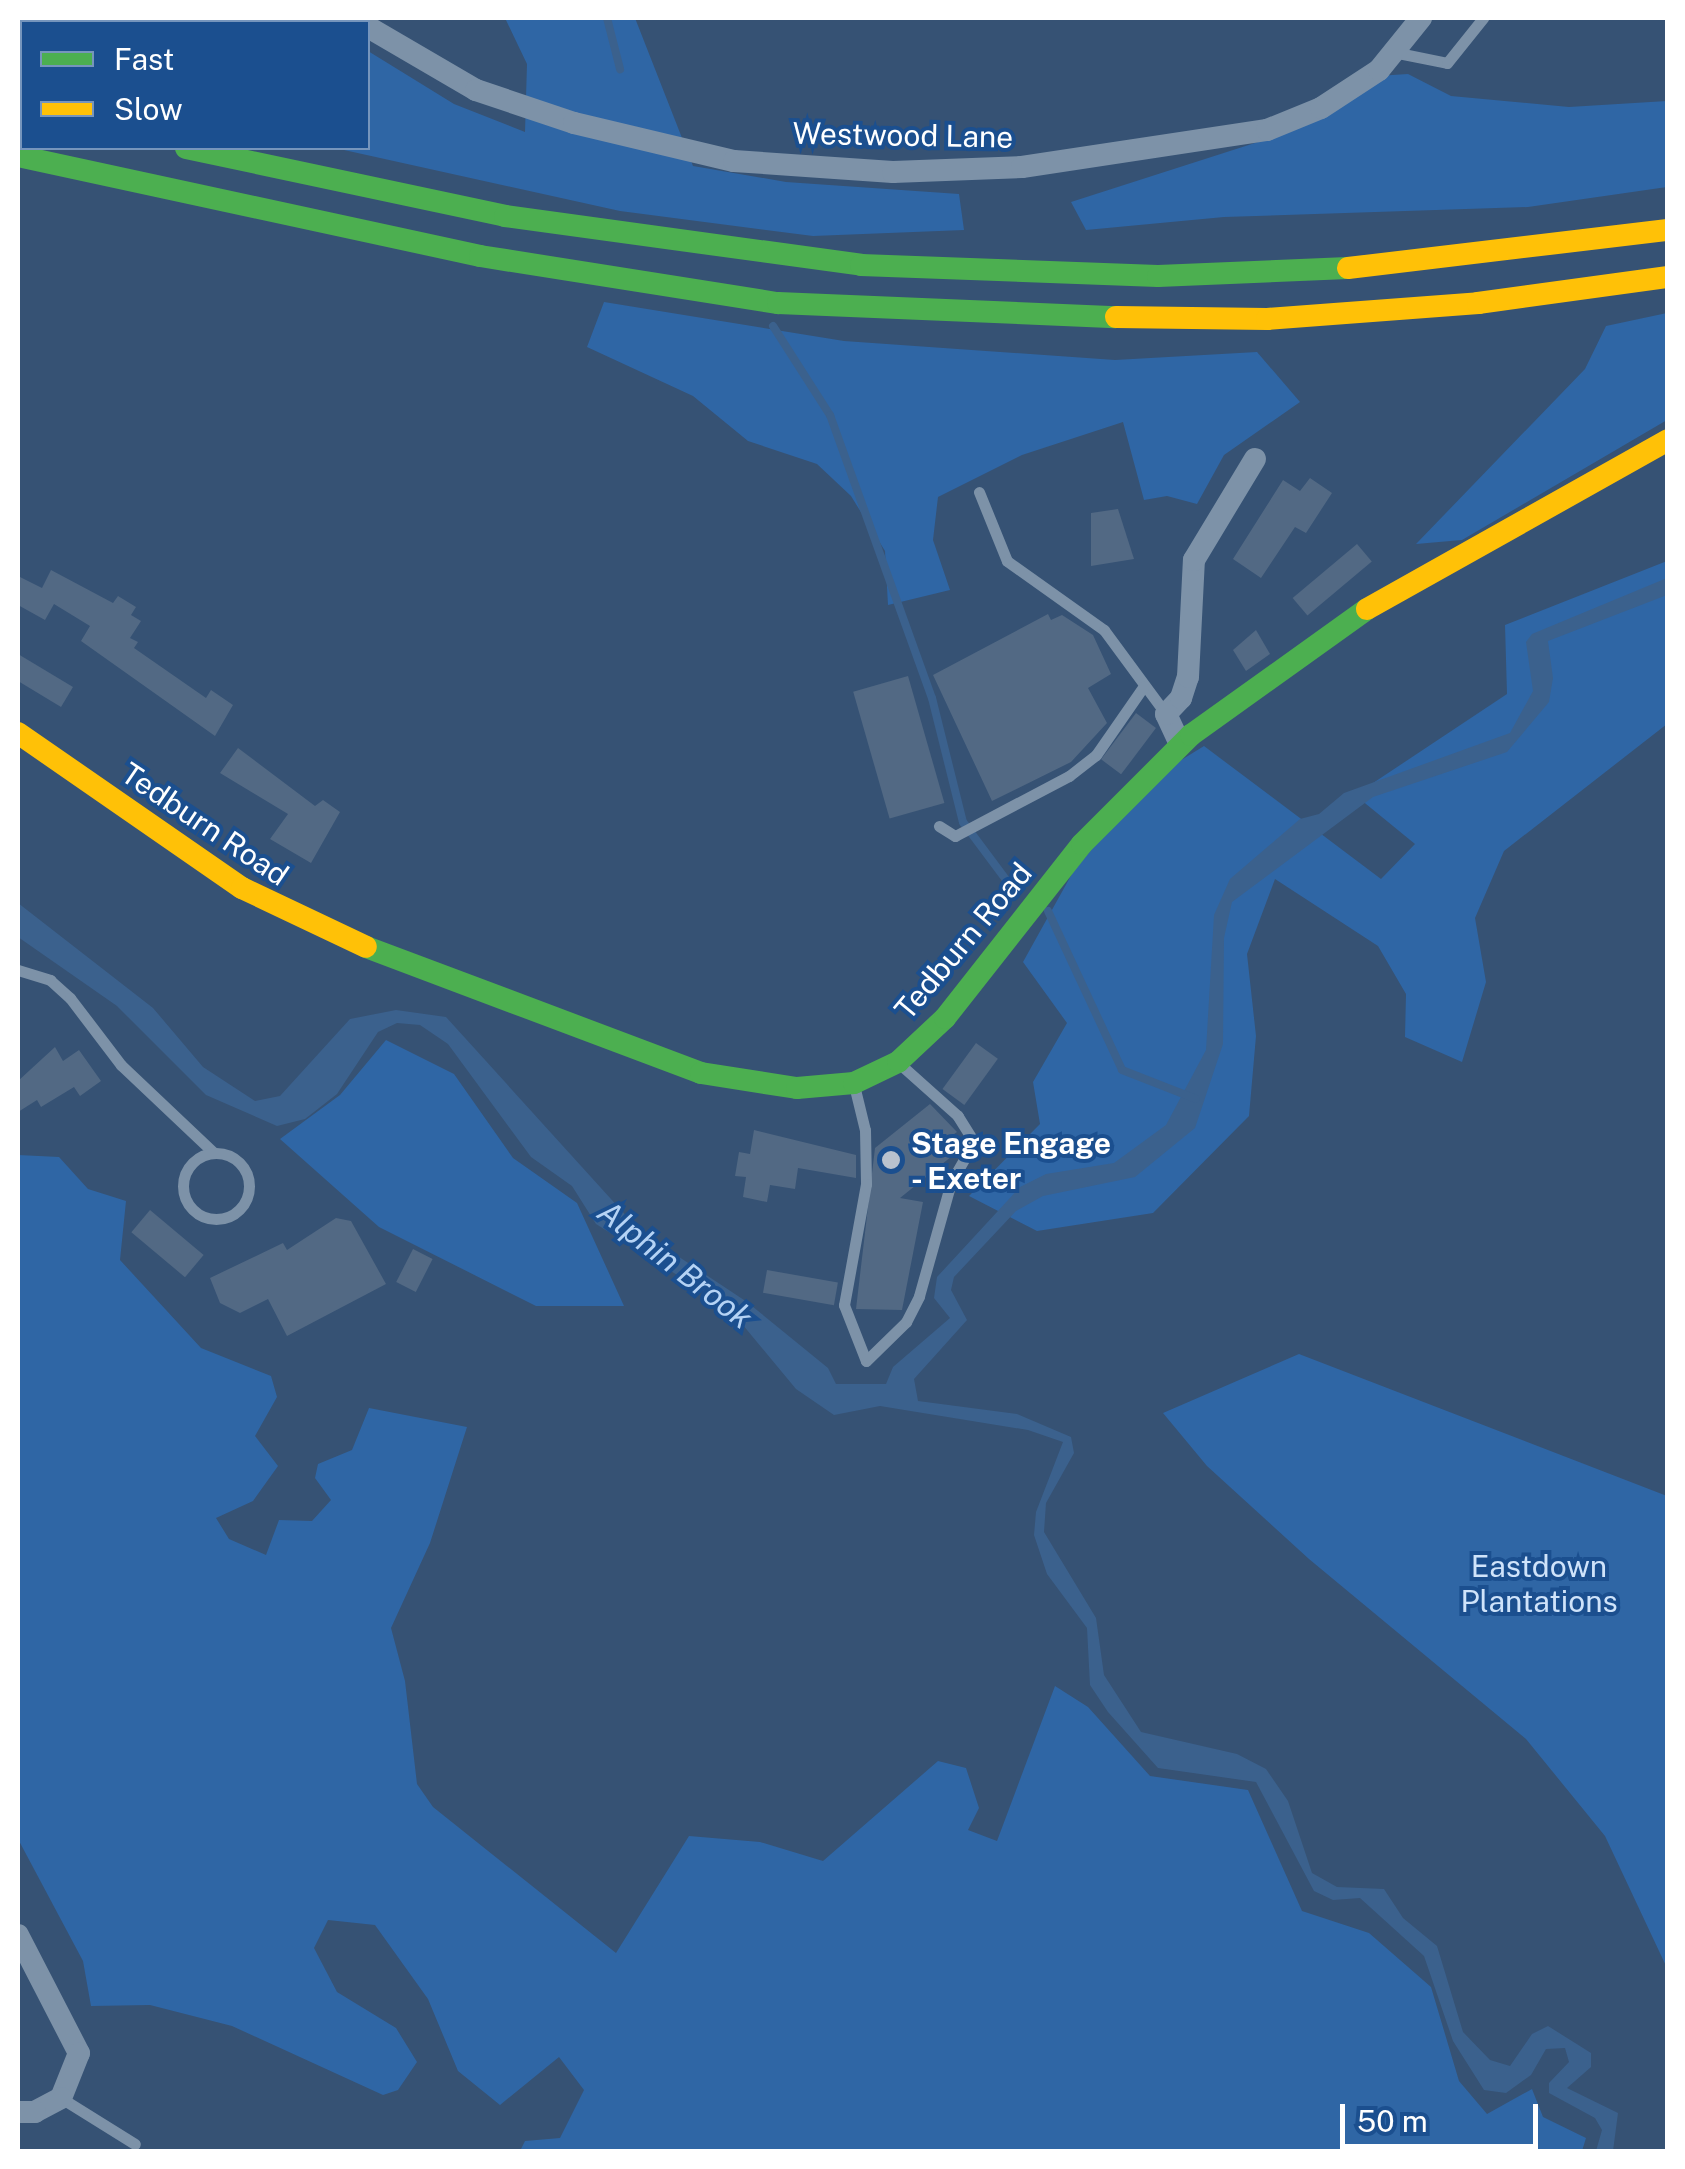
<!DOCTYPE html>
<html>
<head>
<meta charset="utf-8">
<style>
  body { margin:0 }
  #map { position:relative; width:1685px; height:2169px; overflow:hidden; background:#365274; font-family:"Public Sans",sans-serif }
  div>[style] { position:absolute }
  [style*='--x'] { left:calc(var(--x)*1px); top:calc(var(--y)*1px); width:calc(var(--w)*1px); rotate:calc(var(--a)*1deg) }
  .green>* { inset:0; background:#2f66a5 }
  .water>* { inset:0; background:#3b618d }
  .stream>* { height:8px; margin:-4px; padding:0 4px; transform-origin:4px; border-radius:4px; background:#3b618d }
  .building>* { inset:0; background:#526984; transform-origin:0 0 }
  .lane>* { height:11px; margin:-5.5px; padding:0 5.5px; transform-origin:5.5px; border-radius:5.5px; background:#7d92a8 }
  .lane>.ring { margin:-5.5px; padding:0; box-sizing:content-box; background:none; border:11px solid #7d92a8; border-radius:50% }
  .street>* { height:22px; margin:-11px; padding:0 11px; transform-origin:11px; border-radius:11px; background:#7d92a8 }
  .fast>* { height:22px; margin:-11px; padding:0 11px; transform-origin:11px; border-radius:11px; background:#4caf50 }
  .slow>* { height:22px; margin:-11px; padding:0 11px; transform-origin:11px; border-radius:11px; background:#ffc107 }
  .dots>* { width:28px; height:28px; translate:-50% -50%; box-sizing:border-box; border:5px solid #1b4f8f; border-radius:50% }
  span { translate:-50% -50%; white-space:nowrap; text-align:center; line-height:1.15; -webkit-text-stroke:8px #1b4f8f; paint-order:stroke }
  .street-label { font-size:30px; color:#fff }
  .poi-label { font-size:30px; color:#fff; font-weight:700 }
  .left { translate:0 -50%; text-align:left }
  .park-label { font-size:30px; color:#cfe3fa }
  .water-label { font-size:32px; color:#b5d3f5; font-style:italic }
  .frame { position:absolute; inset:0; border:20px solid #fff; pointer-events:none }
  .legend { position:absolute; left:20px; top:20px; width:350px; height:130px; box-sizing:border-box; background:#1b4f8f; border:2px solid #7695bc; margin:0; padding:12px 18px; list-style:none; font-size:30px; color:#fff }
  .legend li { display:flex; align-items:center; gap:20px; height:50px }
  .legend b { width:50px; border:2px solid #7695bc }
  .scale { position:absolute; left:1340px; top:2104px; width:198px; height:45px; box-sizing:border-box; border:5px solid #fff; border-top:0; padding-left:12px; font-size:30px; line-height:35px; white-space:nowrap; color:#fff; -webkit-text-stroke:8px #1b4f8f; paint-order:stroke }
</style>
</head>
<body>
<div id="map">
  <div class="green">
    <div style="clip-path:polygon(505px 18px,635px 18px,693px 166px,786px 182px,959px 194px,964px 230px,813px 236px,620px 211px,335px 148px,368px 148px,368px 51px,454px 104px,525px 132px,527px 64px)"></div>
    <div style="clip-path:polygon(1408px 74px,1451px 96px,1569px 107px,1667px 101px,1667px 187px,1528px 207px,1224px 217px,1086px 230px,1071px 202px,1286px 133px,1377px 76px)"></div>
    <div style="clip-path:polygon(604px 302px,844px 341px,1115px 360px,1257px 352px,1300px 402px,1224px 455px,1197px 504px,1167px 496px,1144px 500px,1123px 422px,1022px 455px,938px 497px,933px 540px,950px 590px,888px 605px,885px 551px,851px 496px,817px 464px,748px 441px,693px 396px,587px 347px)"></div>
    <div style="clip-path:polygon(1667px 313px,1667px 420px,1462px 540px,1416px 544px,1585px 369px,1606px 326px)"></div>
    <div style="clip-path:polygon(1667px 561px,1667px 724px,1504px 851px,1475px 918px,1486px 982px,1462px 1062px,1405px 1037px,1406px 994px,1378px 946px,1275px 879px,1247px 954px,1256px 1036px,1249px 1116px,1153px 1213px,1037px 1231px,969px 1196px,1040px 1124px,1033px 1082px,1067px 1023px,1023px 962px,1073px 872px,1149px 780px,1204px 746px,1381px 879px,1415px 844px,1355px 795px,1507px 694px,1505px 625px)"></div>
    <div style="clip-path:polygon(386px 1040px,454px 1074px,513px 1158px,577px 1203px,624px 1306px,536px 1306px,379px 1227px,280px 1139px,340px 1095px)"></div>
    <div style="clip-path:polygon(18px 1155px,59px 1157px,88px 1189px,126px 1201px,120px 1260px,201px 1348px,271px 1376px,277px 1397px,255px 1436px,278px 1466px,253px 1501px,216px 1518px,229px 1539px,266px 1555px,279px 1520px,312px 1521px,331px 1500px,315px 1478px,318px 1464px,352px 1450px,369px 1408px,467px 1427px,430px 1543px,391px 1628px,405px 1681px,417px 1784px,433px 1807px,616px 1953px,689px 1836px,760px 1842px,823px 1861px,938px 1761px,966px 1768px,979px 1808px,968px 1830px,997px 1841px,1055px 1686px,1088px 1707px,1150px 1776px,1248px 1790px,1302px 1911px,1369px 1933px,1431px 1987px,1459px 2081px,1487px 2114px,1532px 2089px,1543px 2117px,1586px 2138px,1582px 2151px,520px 2151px,525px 2141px,560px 2138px,584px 2090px,559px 2057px,500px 2105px,458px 2071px,428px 1999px,375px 1925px,328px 1920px,314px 1948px,337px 1992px,396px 2028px,417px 2062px,398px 2090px,383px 2095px,232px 2026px,150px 2005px,91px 2006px,83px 1961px,18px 1839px)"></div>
    <div style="clip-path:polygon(1299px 1354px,1667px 1496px,1667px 1968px,1605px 1836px,1526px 1739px,1309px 1559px,1207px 1466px,1163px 1413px)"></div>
  </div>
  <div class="water">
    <div style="clip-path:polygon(1667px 578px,1667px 595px,1548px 641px,1553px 678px,1549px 702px,1507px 752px,1373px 797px,1232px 902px,1224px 938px,1223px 1044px,1195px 1128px,1135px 1177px,1043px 1196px,1016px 1211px,954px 1277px,951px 1290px,967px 1320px,914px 1379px,918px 1401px,1017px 1414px,1071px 1437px,1074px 1453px,1046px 1503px,1044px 1532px,1096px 1618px,1104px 1675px,1141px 1732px,1237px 1754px,1266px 1769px,1288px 1801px,1312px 1873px,1337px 1887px,1384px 1889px,1403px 1918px,1437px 1946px,1463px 2032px,1490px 2060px,1510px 2066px,1532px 2034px,1548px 2026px,1591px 2053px,1591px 2067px,1567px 2088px,1618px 2113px,1613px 2151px,1596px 2151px,1602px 2130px,1595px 2118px,1549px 2093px,1549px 2083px,1569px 2062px,1565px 2048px,1546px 2049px,1531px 2075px,1506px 2093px,1484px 2090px,1453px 2041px,1424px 1956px,1360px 1898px,1333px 1900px,1314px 1891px,1256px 1782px,1158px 1768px,1108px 1712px,1090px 1685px,1087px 1628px,1047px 1574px,1034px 1535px,1036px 1512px,1063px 1442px,1028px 1430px,880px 1406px,834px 1415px,796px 1389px,728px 1307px,596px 1224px,572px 1186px,531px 1157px,448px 1044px,420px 1025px,397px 1023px,378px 1032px,337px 1094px,305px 1119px,277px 1126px,206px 1095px,117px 1006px,18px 937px,18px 903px,153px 1008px,203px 1067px,255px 1101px,280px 1096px,350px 1019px,396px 1010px,446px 1017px,640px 1231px,747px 1302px,828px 1368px,836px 1384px,886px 1384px,893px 1367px,950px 1318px,934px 1298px,937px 1277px,1020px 1187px,1046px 1174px,1114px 1163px,1166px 1125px,1206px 1050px,1214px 915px,1230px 879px,1300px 819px,1319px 814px,1344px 793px,1510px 733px,1533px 691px,1526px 642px,1532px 634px)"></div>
  </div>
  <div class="stream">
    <div style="--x:607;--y:18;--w:53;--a:75.7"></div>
    <div style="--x:773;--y:326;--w:106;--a:57.4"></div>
    <div style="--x:830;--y:415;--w:301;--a:70.2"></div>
    <div style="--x:932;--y:698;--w:128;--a:76"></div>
    <div style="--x:963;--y:822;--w:89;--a:53.3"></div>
    <div style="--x:1048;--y:911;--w:175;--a:65"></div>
    <div style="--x:1122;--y:1070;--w:79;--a:21.4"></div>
  </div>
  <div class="building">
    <div style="clip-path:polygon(1310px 478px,1332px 493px,1306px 533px,1295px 527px,1261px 578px,1233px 559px,1283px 480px,1300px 491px)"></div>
    <div style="clip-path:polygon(1118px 509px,1134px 559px,1091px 566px,1091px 513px)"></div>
    <div style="left:1357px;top:544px;width:23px;height:84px;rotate:50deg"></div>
    <div style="clip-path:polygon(51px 570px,113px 603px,118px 596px,136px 607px,131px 615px,141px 621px,130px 638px,138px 642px,134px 648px,206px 698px,211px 690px,233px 705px,215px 736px,81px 641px,90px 626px,54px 604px,45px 620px,18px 605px,18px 576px,42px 588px)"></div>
    <div style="clip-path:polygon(1048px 614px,1051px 620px,1062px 615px,1093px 635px,1111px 674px,1088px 688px,1107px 723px,1071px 762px,992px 801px,933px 675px)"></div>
    <div style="clip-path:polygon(1256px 630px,1270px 654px,1246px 671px,1233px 650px)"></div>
    <div style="clip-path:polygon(18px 654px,73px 687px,61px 707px,18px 681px)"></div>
    <div style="left:908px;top:676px;width:132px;height:57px;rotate:74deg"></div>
    <div style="left:1136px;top:713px;width:25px;height:58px;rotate:37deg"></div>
    <div style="clip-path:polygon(238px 748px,315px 806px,323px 800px,340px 812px,311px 863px,270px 839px,288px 814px,220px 773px)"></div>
    <div style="left:976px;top:1043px;width:27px;height:57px;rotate:36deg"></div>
    <div style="clip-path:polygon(55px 1047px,63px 1061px,79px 1050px,101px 1081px,80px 1096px,74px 1087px,41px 1107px,37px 1100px,18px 1112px,18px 1081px)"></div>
    <div style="clip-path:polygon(930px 1104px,957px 1132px,947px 1139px,957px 1152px,900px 1198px,923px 1202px,902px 1310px,856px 1309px,875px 1148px)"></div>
    <div style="clip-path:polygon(754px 1130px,856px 1155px,856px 1178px,798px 1168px,795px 1189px,770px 1185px,767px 1202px,743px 1197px,746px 1177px,735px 1176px,739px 1152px,750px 1154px)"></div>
    <div style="left:150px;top:1210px;width:70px;height:29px;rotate:40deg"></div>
    <div style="clip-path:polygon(336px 1218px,351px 1221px,386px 1284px,287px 1336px,268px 1299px,240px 1313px,220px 1303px,210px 1278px,283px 1243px,287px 1250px)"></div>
    <div style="left:413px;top:1249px;width:22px;height:37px;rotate:27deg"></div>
    <div style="left:767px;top:1270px;width:72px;height:23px;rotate:10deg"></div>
  </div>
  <div class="lane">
    <div style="--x:1398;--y:53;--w:50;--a:11.5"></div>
    <div style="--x:1447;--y:63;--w:58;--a:-51.3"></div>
    <div style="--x:979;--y:492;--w:74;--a:67.9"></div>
    <div style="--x:1007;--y:561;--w:119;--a:35.4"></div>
    <div style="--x:1104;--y:630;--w:104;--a:53.6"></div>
    <div style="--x:939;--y:826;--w:19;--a:32"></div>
    <div style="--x:955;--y:836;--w:129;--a:-27.8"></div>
    <div style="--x:1069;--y:776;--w:34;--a:-38"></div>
    <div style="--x:1096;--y:755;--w:83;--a:-55.3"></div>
    <div style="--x:18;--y:970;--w:34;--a:17"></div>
    <div style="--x:50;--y:980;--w:27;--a:42"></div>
    <div style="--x:70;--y:998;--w:84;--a:52.7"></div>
    <div style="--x:121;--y:1065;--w:128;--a:43.4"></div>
    <div style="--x:854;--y:1085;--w:46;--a:76.3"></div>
    <div style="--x:865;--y:1130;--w:54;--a:88.9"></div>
    <div style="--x:866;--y:1184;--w:123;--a:100.3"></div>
    <div style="--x:844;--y:1305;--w:60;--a:68.6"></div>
    <div class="ring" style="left:183px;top:1153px;width:55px;height:55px"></div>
    <div style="--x:866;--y:1361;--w:56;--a:-44.3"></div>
    <div style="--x:906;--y:1322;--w:29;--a:-63"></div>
    <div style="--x:919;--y:1296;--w:118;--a:-74.3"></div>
    <div style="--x:951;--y:1182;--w:46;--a:-60.1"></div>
    <div style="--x:974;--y:1142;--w:31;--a:-122"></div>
    <div style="--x:958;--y:1116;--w:76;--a:-138.2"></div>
    <div style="--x:61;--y:2098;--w:87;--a:31.9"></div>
  </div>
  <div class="street">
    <div style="--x:368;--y:27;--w:125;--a:30.3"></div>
    <div style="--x:476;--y:90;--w:103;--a:18.6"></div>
    <div style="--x:574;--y:123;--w:164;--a:13.4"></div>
    <div style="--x:734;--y:161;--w:159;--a:4"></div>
    <div style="--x:893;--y:172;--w:129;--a:-2.2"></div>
    <div style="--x:1022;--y:167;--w:248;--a:-8.6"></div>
    <div style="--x:1267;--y:130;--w:58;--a:-22.2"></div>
    <div style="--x:1321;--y:108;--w:69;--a:-33.2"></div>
    <div style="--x:1379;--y:70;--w:67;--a:-51.1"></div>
    <div style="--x:1180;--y:744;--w:33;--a:-115"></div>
    <div style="--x:1166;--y:714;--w:22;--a:-47"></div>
    <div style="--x:1181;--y:698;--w:22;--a:-72"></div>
    <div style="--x:1188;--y:677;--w:117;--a:-87.1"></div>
    <div style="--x:1194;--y:560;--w:118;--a:-58.9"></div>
    <div style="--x:18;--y:1935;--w:133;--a:62.7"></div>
    <div style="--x:79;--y:2053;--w:48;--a:111.8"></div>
    <div style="--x:61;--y:2098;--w:30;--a:152"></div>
    <div style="--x:35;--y:2112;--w:17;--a:180"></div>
  </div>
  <div class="fast">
    <div style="--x:137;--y:22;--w:6;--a:-39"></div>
    <div style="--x:18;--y:135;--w:6;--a:-51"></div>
    <div style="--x:186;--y:148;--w:326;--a:12"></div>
    <div style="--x:505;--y:216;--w:359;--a:7.8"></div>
    <div style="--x:861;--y:265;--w:297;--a:2.1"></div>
    <div style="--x:1158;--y:276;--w:190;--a:-2.4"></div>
    <div style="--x:18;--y:156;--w:473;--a:12.2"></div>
    <div style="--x:480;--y:256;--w:302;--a:9"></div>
    <div style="--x:778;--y:303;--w:338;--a:2.4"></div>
    <div style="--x:366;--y:947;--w:358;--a:20.6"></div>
    <div style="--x:701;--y:1073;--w:97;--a:8.9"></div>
    <div style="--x:797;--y:1088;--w:57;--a:-5"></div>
    <div style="--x:854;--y:1083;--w:49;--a:-25.5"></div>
    <div style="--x:898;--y:1062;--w:64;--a:-43.1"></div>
    <div style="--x:945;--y:1018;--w:221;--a:-51.8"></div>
    <div style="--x:1082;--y:844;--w:154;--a:-45"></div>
    <div style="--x:1191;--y:735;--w:216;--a:-35.6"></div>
  </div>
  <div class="slow">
    <div style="--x:18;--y:106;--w:4;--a:14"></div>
    <div style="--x:1348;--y:268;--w:322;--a:-6.8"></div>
    <div style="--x:1116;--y:317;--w:151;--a:0.8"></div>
    <div style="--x:1267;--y:319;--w:212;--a:-4.3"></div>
    <div style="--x:1478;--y:303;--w:192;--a:-7.8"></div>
    <div style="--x:1367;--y:609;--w:345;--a:-29.3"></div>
    <div style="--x:18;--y:733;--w:272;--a:34.7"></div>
    <div style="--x:242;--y:888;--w:137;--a:25.4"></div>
  </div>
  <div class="dots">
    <div style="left:891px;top:1160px;background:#b9c2ce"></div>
  </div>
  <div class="street-label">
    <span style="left:903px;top:135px;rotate:1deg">Westwood Lane</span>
    <span style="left:205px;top:824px;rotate:34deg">Tedburn Road</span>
    <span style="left:963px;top:941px;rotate:-50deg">Tedburn Road</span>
  </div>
  <div class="poi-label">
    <span class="left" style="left:911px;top:1160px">Stage Engage<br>- Exeter</span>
  </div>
  <div class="park-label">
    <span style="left:1539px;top:1583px">Eastdown<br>Plantations</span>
  </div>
  <div class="water-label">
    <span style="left:675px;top:1265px;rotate:38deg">Alphin Brook</span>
  </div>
  <div class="frame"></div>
  <ul class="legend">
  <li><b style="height:12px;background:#4caf50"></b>Fast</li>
  <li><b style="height:12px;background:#ffc107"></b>Slow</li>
  </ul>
  <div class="scale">50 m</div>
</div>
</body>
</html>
